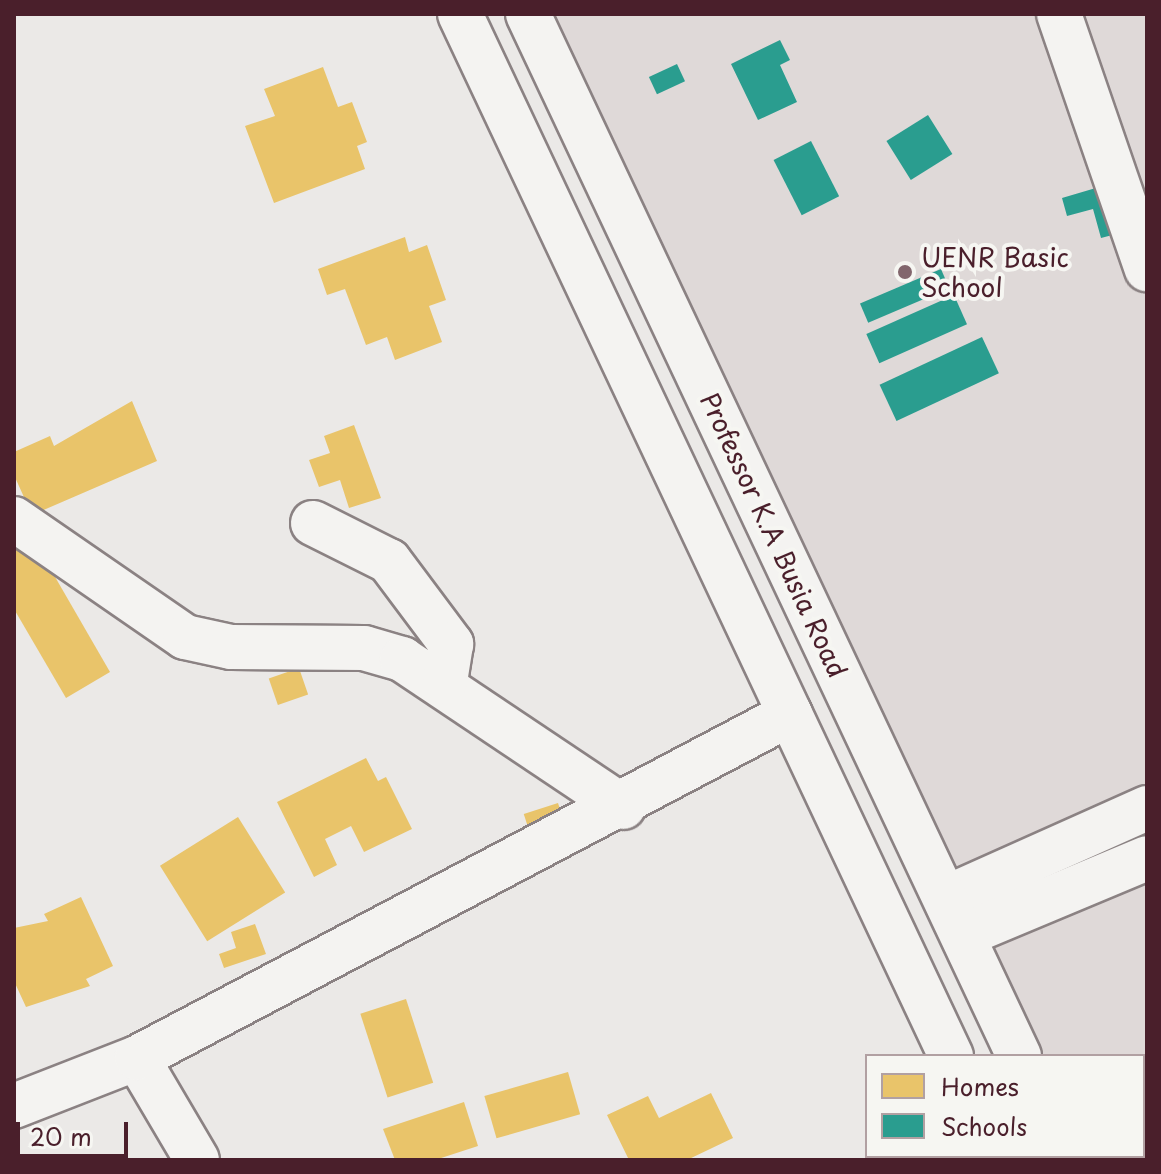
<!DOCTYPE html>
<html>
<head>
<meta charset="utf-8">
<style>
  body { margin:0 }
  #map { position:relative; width:1161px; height:1174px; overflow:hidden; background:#ebe9e7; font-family:"Playpen Sans",sans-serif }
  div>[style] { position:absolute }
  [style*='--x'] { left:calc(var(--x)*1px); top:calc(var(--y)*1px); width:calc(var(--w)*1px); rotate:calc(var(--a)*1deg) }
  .built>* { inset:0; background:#dfd9d8 }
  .homes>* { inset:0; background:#e9c46a; transform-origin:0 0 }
  .schools>* { inset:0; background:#2a9d8f; transform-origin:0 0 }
  .roads { filter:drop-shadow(2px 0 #8b8283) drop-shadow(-2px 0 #8b8283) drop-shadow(0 2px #8b8283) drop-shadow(0 -2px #8b8283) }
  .minor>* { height:44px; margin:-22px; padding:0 22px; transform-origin:22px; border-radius:22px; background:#f4f3f1 }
  .major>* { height:44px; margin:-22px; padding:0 22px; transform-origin:22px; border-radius:22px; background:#f4f3f1 }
  .dots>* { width:22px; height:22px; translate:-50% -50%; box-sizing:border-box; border:4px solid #f6f6f2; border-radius:50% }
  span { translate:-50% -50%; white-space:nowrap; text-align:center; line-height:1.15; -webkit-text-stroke:8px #f6f6f2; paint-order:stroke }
  .poi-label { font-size:26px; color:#4a1f2b }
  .left { translate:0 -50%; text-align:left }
  .street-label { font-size:26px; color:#4a1f2b }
  .frame { position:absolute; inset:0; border:16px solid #4a1f2b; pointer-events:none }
  .legend { position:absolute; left:865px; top:1054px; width:280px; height:104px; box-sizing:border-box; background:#f6f6f2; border:2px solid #b1a0a2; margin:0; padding:10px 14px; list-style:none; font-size:24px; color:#4a1f2b }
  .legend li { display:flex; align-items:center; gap:16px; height:40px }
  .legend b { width:40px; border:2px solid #b1a0a2 }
  .scale { position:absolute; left:16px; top:1122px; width:112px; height:36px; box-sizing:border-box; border:4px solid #4a1f2b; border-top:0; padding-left:10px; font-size:24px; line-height:28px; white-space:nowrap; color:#4a1f2b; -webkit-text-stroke:6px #f6f6f2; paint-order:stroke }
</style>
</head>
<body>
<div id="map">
  <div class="built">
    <div style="clip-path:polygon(527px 14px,1147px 14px,1147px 1160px,1087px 1160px,1143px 1156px,1143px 1056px,1036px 1056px)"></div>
  </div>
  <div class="homes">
    <div style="clip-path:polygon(323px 67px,338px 107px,352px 102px,367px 142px,357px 146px,365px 169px,274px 203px,245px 126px,275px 116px,264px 89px)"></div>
    <div style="clip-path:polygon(405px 237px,409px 252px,427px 245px,446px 300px,429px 306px,442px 342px,395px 360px,387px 337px,366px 345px,345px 289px,327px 295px,318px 269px)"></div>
    <div style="clip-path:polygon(132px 401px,157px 461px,32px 515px,14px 475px,14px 452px,50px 436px,54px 446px)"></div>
    <div style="clip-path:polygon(354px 425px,381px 498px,349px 508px,340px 480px,319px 487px,309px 460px,330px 453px,324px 436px)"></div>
    <div style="clip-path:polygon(32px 537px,110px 672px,66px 698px,14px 609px,14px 547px)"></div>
    <div style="left:299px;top:668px;width:28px;height:32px;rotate:71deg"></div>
    <div style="clip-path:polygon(366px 758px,378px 781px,386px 777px,412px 829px,364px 852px,351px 826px,325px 839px,337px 865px,314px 877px,277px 802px)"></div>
    <div style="left:558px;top:803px;width:25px;height:36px;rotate:72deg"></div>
    <div style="left:238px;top:817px;width:89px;height:92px;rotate:58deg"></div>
    <div style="clip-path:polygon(81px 897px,113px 966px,86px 979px,90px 986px,26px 1007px,14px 981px,14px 928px,48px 921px,44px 914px)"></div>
    <div style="clip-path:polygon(255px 924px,266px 954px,224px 968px,219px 954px,236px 948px,231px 932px)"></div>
    <div style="left:406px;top:999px;width:88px;height:48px;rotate:72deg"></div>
    <div style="left:568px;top:1072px;width:44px;height:87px;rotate:74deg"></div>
    <div style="clip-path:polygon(711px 1093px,733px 1138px,687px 1160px,629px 1160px,607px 1115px,648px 1096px,659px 1118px)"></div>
    <div style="clip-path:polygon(464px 1102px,478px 1146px,435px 1160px,395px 1160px,383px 1129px)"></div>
  </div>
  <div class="schools">
    <div style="clip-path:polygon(780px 40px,790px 60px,780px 65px,797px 102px,758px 120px,731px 64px)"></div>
    <div style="left:677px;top:64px;width:19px;height:31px;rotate:65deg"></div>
    <div style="left:928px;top:115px;width:46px;height:49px;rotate:58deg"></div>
    <div style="left:811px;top:141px;width:62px;height:42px;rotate:63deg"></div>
    <div style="clip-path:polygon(1106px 185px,1120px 233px,1101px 238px,1093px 209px,1067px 216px,1062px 198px)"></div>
    <div style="left:941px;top:269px;width:21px;height:88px;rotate:67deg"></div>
    <div style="left:954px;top:295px;width:32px;height:96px;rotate:66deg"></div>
    <div style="left:982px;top:337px;width:40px;height:113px;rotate:65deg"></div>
  </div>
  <div class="roads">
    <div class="minor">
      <div style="--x:1059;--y:14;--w:270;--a:71"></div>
      <div style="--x:14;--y:519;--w:208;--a:34.6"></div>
      <div style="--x:185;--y:637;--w:47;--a:12.3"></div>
      <div style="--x:231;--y:647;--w:133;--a:0.4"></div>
      <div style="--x:364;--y:648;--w:40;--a:16"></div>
      <div style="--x:402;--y:659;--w:266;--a:33.8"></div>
      <div style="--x:313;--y:523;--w:85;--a:26.6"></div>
      <div style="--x:389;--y:561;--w:104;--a:53.2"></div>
      <div style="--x:451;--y:644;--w:38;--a:99"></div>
      <div style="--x:948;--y:897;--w:218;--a:-24.1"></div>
      <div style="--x:963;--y:935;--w:199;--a:-22.7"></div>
      <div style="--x:137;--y:1058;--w:118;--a:59.5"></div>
      <div style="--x:14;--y:1106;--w:132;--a:-21.3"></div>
      <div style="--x:137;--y:1058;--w:738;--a:-27.78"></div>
    </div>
    <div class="major">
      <div style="--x:460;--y:14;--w:1152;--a:64.77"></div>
      <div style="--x:528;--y:14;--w:1152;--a:64.77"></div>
      <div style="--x:1000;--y:1156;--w:4;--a:63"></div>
      <div style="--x:1070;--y:1156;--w:4;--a:63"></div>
    </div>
  </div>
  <div class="dots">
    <div style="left:905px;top:272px;background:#82666d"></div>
  </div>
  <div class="poi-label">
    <span class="left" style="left:921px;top:272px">UENR Basic<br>School</span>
  </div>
  <div class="street-label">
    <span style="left:774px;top:535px;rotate:65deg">Professor K.A Busia Road</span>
  </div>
  <div class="frame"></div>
  <ul class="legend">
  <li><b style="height:22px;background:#e9c46a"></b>Homes</li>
  <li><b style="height:22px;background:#2a9d8f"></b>Schools</li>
  </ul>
  <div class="scale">20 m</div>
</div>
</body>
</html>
